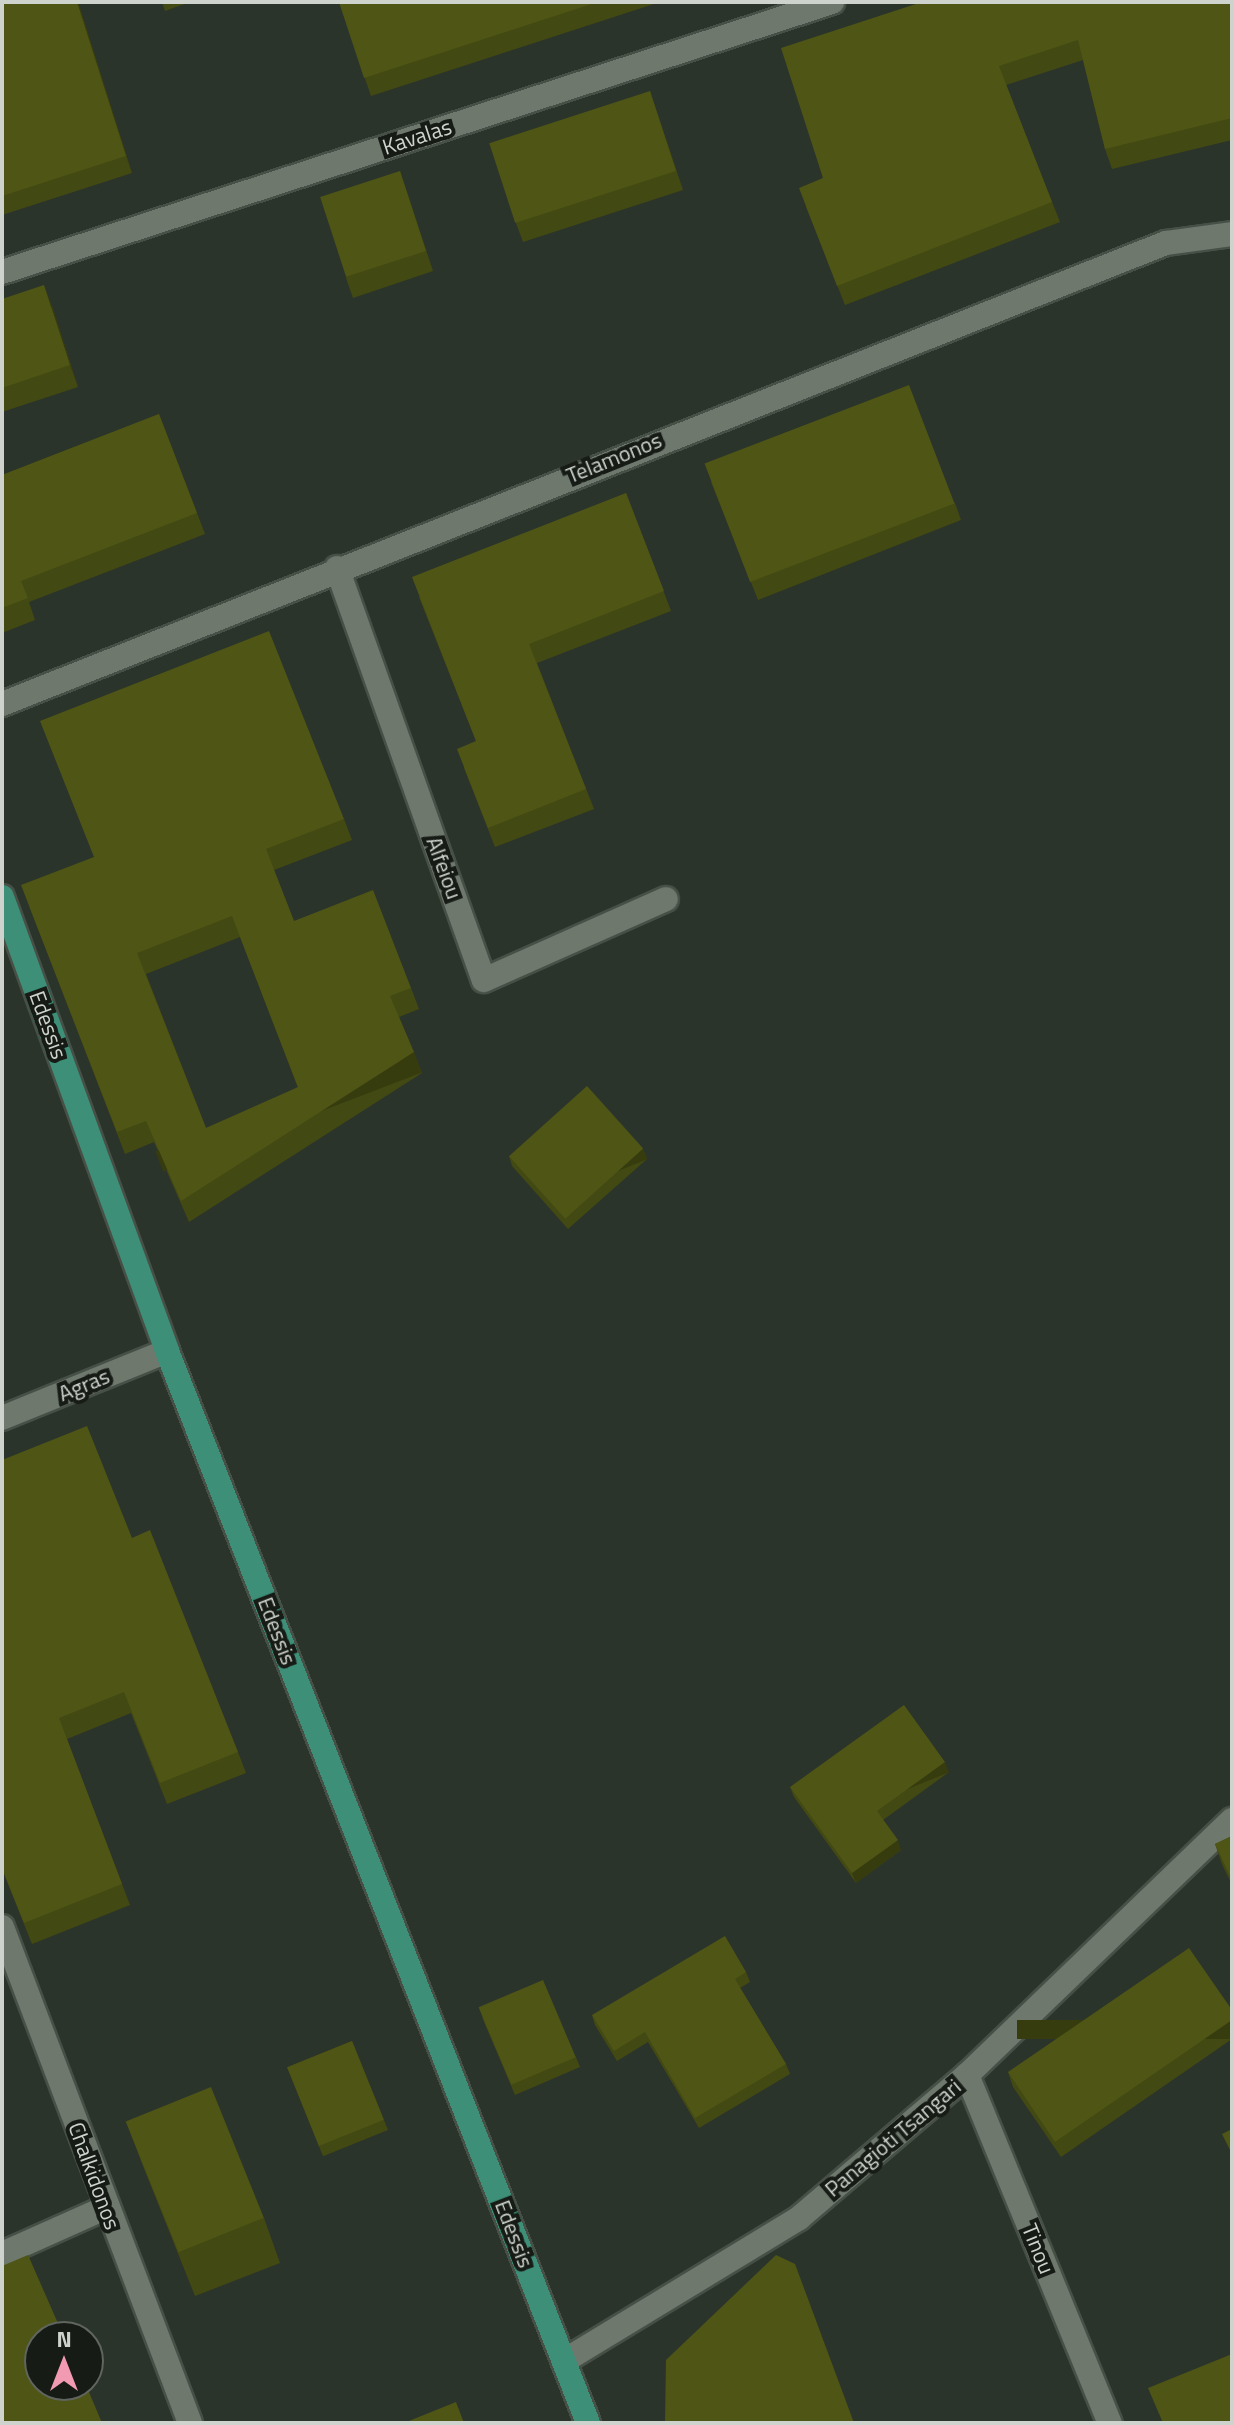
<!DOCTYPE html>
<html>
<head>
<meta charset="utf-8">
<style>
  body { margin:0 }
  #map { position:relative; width:1234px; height:2425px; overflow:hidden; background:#2b342b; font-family:"Titillium Web",sans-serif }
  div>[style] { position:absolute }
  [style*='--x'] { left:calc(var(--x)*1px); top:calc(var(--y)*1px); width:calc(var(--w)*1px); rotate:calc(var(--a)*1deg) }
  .roads { filter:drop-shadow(2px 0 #475047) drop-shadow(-2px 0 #475047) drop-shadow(0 2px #475047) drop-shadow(0 -2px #475047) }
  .minor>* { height:24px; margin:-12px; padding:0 12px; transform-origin:12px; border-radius:12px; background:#6e786d }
  .major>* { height:24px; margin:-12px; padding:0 12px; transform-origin:12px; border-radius:12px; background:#3d8f78 }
  .wall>* { inset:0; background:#434912; transform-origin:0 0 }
  .shaded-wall>* { inset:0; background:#373c0f; transform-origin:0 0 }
  .building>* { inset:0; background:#4e5515; transform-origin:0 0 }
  span { translate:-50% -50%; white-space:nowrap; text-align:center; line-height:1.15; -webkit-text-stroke:8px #161b16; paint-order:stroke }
  .street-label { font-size:22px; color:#ced4cd }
  .frame { position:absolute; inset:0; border:4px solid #ced4cd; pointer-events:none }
  .north { position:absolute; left:24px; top:2321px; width:80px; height:80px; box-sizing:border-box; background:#161b16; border:2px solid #60655f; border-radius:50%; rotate:0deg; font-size:22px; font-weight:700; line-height:32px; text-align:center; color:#ced4cd }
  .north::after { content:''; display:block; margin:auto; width:28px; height:36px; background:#f19ab1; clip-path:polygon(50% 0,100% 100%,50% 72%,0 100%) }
</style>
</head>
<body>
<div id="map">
  <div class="roads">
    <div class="minor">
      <div style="--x:2;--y:272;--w:873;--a:-18.02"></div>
      <div style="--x:337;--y:568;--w:437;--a:70.4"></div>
      <div style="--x:484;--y:980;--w:199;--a:-24"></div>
      <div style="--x:2;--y:704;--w:1252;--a:-21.61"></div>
      <div style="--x:1166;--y:243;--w:67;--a:-7.8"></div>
      <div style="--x:2;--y:1418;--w:178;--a:-22.1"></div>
      <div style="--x:2;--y:1927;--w:530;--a:69.24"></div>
      <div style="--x:967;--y:2075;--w:376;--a:67.7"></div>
      <div style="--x:2;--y:2254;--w:113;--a:-24.1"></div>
      <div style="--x:564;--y:2361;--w:275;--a:-31.3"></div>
      <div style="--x:799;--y:2218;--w:221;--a:-40.4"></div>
      <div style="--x:967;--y:2075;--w:368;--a:-43.9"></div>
    </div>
    <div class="major">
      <div style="--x:2;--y:897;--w:483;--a:70"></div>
      <div style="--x:167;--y:1351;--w:1152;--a:68.56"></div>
    </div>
  </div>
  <div class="wall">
    <div style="clip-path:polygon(2px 2px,78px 2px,132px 173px,2px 215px)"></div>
    <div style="clip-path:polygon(162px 2px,190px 2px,165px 11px)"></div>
    <div style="clip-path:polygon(339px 2px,660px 2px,371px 96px)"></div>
    <div style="clip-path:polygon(922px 2px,1232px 2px,1232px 140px,1112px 169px,1105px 149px,1083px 60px,1006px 85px,1060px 222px,845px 305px,806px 207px)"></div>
    <div style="clip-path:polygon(650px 91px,683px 190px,523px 242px,516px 223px)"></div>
    <div style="clip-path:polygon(400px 171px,433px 271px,353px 298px,346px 278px)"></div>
    <div style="clip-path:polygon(2px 299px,52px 306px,78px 387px,2px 412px)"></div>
    <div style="clip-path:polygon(159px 414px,205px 534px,29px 602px,35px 620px,2px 633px,2px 475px)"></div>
    <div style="clip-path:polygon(711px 482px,955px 503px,961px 520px,758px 600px)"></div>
    <div style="clip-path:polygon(626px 493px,671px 611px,537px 663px,594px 809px,495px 847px,464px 768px,476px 741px,419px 597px)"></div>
    <div style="clip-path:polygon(evenodd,344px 819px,352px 840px,274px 870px,294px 921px,411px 988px,419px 1009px,399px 1017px,422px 1073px,189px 1222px,154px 1142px,125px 1154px,29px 906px,344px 819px,240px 937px,298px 1088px,206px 1128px,146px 974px,240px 937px)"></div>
    <div style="clip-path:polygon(643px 1149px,647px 1159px,568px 1229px,512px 1166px,509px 1156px)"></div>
    <div style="clip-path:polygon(2px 1460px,132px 1538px,238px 1752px,246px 1773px,167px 1804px,131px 1713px,67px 1739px,130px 1905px,32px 1944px,2px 1869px)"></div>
    <div style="clip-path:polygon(949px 1772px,883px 1820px,901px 1850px,856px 1883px,794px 1797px,790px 1787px)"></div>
    <div style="clip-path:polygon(1232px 1836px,1232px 1885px,1222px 1864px,1215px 1844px)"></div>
    <div style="clip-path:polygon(746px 1972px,750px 1982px,740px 1988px,786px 2064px,790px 2074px,699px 2128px,648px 2042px,617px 2061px,595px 2025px,592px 2015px)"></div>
    <div style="clip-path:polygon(1232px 2010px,1232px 2039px,1061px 2157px,1013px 2087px,1008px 2072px)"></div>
    <div style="clip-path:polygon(482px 2017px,576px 2057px,580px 2067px,515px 2095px)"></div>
    <div style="left:352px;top:2041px;width:96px;height:70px;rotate:68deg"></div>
    <div style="clip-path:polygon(126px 2121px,264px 2218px,280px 2263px,195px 2296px,143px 2166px)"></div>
  </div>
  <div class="shaded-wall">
    <div style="clip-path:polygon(77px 2px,78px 2px,132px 173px,126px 156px)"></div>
    <div style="clip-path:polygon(44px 285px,52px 306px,78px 387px,70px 365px)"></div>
    <div style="left:414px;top:1052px;width:22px;height:277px;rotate:69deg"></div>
    <div style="left:643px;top:1149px;width:11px;height:105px;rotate:68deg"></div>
    <div style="left:945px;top:1762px;width:11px;height:84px;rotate:68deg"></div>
    <div style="clip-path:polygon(898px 1840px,901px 1850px,856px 1883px,852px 1873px)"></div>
    <div style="left:1232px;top:2020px;width:19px;height:215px;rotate:90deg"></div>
  </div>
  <div class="building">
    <div style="clip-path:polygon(2px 2px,77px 2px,126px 156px,2px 196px)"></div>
    <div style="clip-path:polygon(339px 2px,598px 2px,364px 78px)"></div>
    <div style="clip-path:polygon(922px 2px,1232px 2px,1232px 118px,1105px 149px,1078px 40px,999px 66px,1052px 202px,837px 286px,799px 188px,823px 178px,781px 48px)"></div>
    <div style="left:650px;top:91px;width:84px;height:169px;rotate:72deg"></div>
    <div style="left:400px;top:171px;width:84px;height:84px;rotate:72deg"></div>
    <div style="clip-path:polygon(44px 285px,70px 365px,2px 388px,2px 299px)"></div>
    <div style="left:909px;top:385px;width:127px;height:219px;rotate:69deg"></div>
    <div style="clip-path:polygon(159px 414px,197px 513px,21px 581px,28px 598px,2px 608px,2px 475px)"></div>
    <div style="clip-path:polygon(626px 493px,664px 591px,529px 644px,586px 789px,488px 828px,457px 749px,476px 741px,412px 577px)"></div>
    <div style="clip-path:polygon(evenodd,269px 631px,344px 819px,266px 849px,294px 921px,373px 890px,411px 988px,390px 996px,414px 1052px,181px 1201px,146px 1121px,117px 1132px,21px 885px,94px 857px,40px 721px,269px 631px,232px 916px,298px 1087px,206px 1128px,137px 953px,232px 916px)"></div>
    <div style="left:587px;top:1086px;width:84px;height:105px;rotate:48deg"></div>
    <div style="clip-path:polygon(87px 1426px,132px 1538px,150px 1530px,238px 1752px,160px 1783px,124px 1692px,59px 1718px,122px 1884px,24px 1923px,2px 1868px,2px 1460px)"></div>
    <div style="clip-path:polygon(904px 1705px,945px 1762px,877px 1811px,898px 1840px,852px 1873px,790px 1787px)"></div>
    <div style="clip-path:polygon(1232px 1836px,1232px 1880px,1215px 1844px)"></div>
    <div style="clip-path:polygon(725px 1936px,746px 1972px,735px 1979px,786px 2064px,695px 2118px,645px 2032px,614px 2051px,592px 2015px)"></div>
    <div style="clip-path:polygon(1189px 1948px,1232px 2010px,1232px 2020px,1055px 2142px,1008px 2072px)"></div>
    <div style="left:543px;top:1980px;width:84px;height:70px;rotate:67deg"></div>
    <div style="left:352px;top:2041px;width:85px;height:70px;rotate:68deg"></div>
    <div style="left:211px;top:2087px;width:141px;height:92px;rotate:68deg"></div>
    <div style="clip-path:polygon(1232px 2129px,1232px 2154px,1222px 2134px)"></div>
    <div style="clip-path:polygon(28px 2255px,64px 2337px,40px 2337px,40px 2385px,86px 2385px,102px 2423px,2px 2423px,2px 2266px)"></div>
    <div style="clip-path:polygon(776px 2255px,795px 2264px,854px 2423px,665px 2423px,666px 2360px)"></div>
    <div style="clip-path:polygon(1232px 2354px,1232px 2423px,1163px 2423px,1148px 2388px)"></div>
    <div style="clip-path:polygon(456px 2402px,464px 2423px,404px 2423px)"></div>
  </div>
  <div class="street-label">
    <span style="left:417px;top:137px;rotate:-18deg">Kavalas</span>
    <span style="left:614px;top:458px;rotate:-22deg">Telamonos</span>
    <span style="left:444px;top:868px;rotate:70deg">Alfeiou</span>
    <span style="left:48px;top:1025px;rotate:70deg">Edessis</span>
    <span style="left:84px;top:1385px;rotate:-22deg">Agras</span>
    <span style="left:277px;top:1631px;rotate:69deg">Edessis</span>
    <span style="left:893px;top:2138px;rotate:-40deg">Panagioti Tsangari</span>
    <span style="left:94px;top:2176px;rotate:70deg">Chalkidonos</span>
    <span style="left:514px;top:2234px;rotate:69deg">Edessis</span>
    <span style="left:1038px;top:2249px;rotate:68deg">Tinou</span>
  </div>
  <div class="frame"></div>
  <div class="north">N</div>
</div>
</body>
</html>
